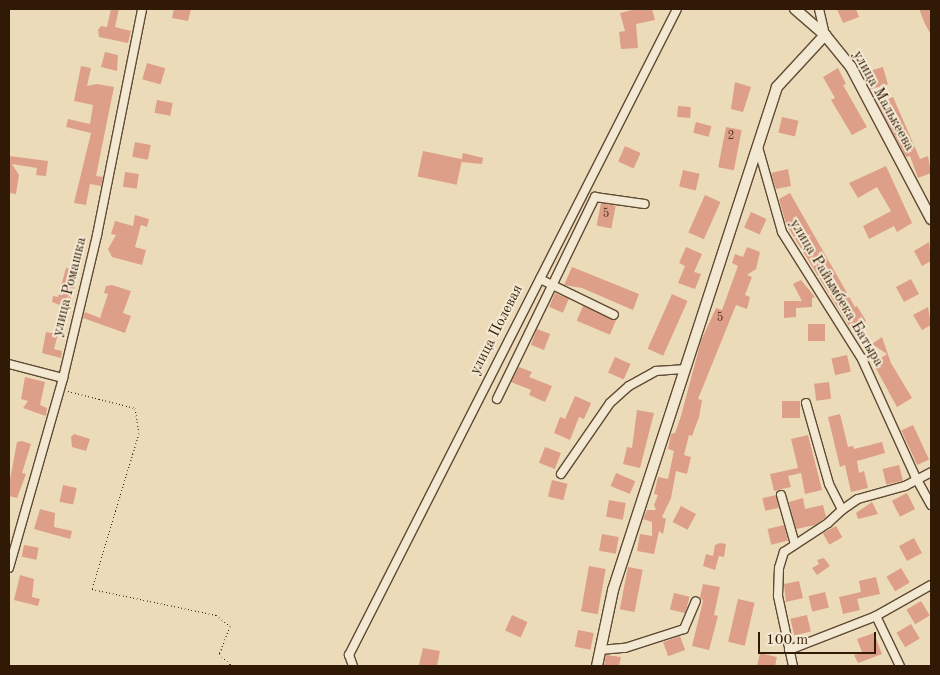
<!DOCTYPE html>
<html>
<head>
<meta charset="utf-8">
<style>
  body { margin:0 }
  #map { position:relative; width:940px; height:675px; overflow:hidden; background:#ecdbb9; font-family:"Old Standard TT",serif }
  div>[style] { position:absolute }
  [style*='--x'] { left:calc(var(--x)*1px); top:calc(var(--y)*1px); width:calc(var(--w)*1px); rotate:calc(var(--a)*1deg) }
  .building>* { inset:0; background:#dd9f88; transform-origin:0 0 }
  .path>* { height:1px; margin-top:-0.5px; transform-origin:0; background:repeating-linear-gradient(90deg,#301a06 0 1px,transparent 0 3.5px) }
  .roads { filter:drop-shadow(1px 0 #5f4a33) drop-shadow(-1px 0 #5f4a33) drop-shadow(0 1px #5f4a33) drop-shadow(0 -1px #5f4a33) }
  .street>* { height:8px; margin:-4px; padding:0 4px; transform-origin:4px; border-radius:4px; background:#f3e8d2 }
  .secondary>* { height:10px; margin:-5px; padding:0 5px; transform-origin:5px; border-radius:5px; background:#f3e8d2 }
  span { translate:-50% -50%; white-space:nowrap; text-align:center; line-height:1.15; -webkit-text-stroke:4px #f3e8d2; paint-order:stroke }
  .number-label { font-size:12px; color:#5b3b26 }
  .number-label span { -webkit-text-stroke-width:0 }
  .street-label { font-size:15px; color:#301a06 }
  .frame { position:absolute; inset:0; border:10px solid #301a06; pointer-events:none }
  .scale { position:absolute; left:758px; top:632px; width:118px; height:22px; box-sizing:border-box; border:2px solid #301a06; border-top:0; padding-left:6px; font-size:15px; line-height:18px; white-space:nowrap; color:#301a06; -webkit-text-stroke:4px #f3e8d2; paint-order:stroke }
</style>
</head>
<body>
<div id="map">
  <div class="building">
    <div style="clip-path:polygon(111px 9px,119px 9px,115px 27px,131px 31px,128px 43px,99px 37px,98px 30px,101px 26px,107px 27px)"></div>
    <div style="clip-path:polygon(174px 9px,191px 9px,188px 21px,172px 18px)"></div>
    <div style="clip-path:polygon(636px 9px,652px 9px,655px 20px,636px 24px,638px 48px,621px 49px,619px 32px,625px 31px,620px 13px)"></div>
    <div style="clip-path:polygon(837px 9px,856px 9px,859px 17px,843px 23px)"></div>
    <div style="clip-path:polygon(919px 9px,931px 9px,931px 35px,925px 24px)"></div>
    <div style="clip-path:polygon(105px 52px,118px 55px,117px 71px,101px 67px)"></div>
    <div style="left:147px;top:63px;width:19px;height:17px;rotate:16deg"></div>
    <div style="clip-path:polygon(81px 66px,91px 68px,87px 86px,97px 84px,114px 87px,96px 176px,103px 177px,101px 186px,90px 184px,86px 205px,74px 203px,91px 133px,66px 127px,68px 119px,90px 124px,93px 105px,74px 101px)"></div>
    <div style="left:883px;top:67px;width:18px;height:18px;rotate:74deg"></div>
    <div style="clip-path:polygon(838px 68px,846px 84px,843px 85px,867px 127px,852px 135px,831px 100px,835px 98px,823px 77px)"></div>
    <div style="clip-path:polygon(735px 82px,751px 87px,743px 112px,731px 109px)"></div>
    <div style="clip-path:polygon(893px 97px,920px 159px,928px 156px,931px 173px,918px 178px,910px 156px,906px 157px,877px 102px)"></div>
    <div style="left:157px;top:100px;width:16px;height:13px;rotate:11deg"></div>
    <div style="left:678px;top:106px;width:13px;height:11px;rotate:4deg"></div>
    <div style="left:782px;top:117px;width:17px;height:16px;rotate:13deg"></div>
    <div style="left:696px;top:122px;width:16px;height:11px;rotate:15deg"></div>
    <div style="left:726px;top:127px;width:16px;height:41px;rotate:11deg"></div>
    <div style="left:135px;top:142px;width:16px;height:15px;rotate:11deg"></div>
    <div style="left:625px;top:146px;width:17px;height:17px;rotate:24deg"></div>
    <div style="left:423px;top:151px;width:40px;height:26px;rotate:12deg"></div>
    <div style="clip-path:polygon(463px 153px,483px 158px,482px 164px,461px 162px)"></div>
    <div style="clip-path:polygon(9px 156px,48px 161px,46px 176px,36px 175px,37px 168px,12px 164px,19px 175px,16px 194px,9px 193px)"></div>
    <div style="clip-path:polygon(886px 166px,912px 223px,897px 232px,894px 226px,869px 239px,863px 226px,891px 211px,877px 187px,858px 198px,849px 183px)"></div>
    <div style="clip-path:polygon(788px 169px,791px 186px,776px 189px,771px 173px)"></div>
    <div style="left:683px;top:170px;width:17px;height:17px;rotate:13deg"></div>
    <div style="left:125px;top:172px;width:14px;height:15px;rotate:8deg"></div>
    <div style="clip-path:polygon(790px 193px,855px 307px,857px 306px,866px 321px,851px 329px,786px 224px,779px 199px)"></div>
    <div style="left:705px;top:195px;width:17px;height:41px;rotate:24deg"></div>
    <div style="left:601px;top:203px;width:15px;height:23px;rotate:11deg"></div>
    <div style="left:751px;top:212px;width:17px;height:17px;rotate:24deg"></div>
    <div style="clip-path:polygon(135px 215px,149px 219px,147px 227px,141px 225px,135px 247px,146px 250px,142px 265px,112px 257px,108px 249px,116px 235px,111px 234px,115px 221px,133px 226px)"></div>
    <div style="clip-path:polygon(929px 242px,931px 261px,922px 266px,914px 251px)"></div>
    <div style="clip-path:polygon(686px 247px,702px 254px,694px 272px,701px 274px,695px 289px,678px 283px,685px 266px,679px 263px)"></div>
    <div style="clip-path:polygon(747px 247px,760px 252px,756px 269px,747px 275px,752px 277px,745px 295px,750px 297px,747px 309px,736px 305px,698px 399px,702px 400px,699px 417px,692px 436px,689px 435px,684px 455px,691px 457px,687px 474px,676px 471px,671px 498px,662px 517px,666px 519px,663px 534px,659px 531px,654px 554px,637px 551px,640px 534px,652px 536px,652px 522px,643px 519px,647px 510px,656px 510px,654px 505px,658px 495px,654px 494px,658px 477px,668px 479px,674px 451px,668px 449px,671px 434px,675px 433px,681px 416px,701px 341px,716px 308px,722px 310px,738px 266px,732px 263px,735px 254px,743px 257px)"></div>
    <div style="clip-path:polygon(572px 267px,639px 294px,633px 310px,582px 288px,564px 285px)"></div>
    <div style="clip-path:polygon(66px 268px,79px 271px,68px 308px,52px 302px,53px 296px,58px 297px)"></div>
    <div style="left:911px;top:279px;width:17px;height:17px;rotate:62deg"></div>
    <div style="clip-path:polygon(801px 280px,815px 297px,812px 298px,812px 307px,796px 308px,796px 317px,784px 318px,784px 301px,802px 301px,793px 284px)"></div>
    <div style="clip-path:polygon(112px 285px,131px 291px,123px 313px,131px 316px,125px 333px,83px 318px,85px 312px,100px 318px,108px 294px,104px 293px,106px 286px)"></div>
    <div style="left:555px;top:293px;width:15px;height:15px;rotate:23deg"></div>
    <div style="left:672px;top:294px;width:17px;height:60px;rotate:24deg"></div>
    <div style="left:583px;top:306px;width:36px;height:16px;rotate:23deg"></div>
    <div style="clip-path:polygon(928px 307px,931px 325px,922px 330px,913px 315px)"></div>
    <div style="left:808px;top:324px;width:17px;height:17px"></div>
    <div style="left:537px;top:329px;width:14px;height:17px;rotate:21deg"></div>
    <div style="clip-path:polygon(46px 332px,58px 334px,54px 349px,62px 351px,61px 358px,42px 353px)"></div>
    <div style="clip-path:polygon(882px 337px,891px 363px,912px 398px,897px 407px,873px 363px,887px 354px,872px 344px)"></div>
    <div style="left:847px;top:355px;width:17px;height:16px;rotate:77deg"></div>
    <div style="left:615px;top:357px;width:17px;height:17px;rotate:24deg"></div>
    <div style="clip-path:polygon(519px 367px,532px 372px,529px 377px,552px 386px,545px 402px,529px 395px,531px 390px,511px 382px)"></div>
    <div style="clip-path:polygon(25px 377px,45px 382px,40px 405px,47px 408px,46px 416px,23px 408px,28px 401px,21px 399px)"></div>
    <div style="left:829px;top:382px;width:17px;height:15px;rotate:83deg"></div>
    <div style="clip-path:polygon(575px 396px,591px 403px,584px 419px,579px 417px,570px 440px,554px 433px,560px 417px,565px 419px)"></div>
    <div style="left:800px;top:401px;width:17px;height:18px;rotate:90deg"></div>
    <div style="clip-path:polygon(637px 410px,654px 413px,640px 468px,623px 464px,627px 447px,632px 448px)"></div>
    <div style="clip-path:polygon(840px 414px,848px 447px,853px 446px,854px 449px,882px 442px,885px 453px,857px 461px,859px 473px,864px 471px,868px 488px,851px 492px,845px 465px,840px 467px,828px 417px)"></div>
    <div style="left:913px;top:425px;width:38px;height:13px;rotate:65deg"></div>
    <div style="clip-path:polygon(74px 434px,90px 439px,86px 451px,72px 447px,71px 437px)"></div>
    <div style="clip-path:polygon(808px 435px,822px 490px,805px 494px,801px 473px,788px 476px,791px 487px,774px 491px,770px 474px,798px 468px,791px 439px)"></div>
    <div style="clip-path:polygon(22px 441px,31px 444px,22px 473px,26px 474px,17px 498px,9px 496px,9px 485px,17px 442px)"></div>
    <div style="left:545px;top:447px;width:17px;height:17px;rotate:21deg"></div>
    <div style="left:899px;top:465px;width:16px;height:17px;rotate:76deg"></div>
    <div style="left:616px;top:473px;width:21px;height:14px;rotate:23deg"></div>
    <div style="left:552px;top:480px;width:16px;height:17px;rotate:14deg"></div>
    <div style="left:63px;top:485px;width:14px;height:17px;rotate:12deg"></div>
    <div style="left:907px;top:493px;width:18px;height:17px;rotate:63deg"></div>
    <div style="left:776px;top:495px;width:13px;height:14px;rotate:77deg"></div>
    <div style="clip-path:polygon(803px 498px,805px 509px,823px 505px,826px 517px,815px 525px,796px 529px,789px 502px)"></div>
    <div style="left:609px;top:500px;width:17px;height:17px;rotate:10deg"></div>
    <div style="clip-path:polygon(872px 502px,878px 514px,858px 519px,856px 513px)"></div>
    <div style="left:681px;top:506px;width:17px;height:18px;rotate:28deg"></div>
    <div style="clip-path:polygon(40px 509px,55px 513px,54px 527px,72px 531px,70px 539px,34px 529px)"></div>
    <div style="left:784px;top:525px;width:16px;height:17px;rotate:76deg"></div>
    <div style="left:836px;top:526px;width:13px;height:15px;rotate:61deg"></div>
    <div style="left:602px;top:534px;width:17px;height:17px;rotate:10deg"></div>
    <div style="left:914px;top:538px;width:17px;height:17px;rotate:62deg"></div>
    <div style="clip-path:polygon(720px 543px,726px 544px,724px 557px,719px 556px,715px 570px,703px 566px,706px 554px,713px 556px,715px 545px)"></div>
    <div style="left:24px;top:545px;width:15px;height:12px;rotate:11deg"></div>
    <div style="clip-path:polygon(824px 558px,830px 566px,817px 575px,812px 568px,819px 564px,817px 560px)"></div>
    <div style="left:589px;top:566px;width:17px;height:46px;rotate:10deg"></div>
    <div style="left:628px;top:567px;width:15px;height:43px;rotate:11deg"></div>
    <div style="left:901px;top:568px;width:17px;height:17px;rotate:59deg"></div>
    <div style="clip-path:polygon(20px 575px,34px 579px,32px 597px,40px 599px,38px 606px,14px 600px)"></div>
    <div style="clip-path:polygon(876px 577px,880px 594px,857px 599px,860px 610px,843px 614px,839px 597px,861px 592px,859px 581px)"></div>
    <div style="clip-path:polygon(799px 581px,803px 598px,786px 602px,784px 584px)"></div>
    <div style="clip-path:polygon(703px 584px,720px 587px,714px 615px,718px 616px,709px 650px,692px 646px,703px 601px,700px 597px)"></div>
    <div style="left:825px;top:592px;width:16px;height:17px;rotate:76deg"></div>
    <div style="left:674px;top:593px;width:16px;height:17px;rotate:14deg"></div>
    <div style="left:738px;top:599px;width:17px;height:44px;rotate:13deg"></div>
    <div style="left:921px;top:601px;width:17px;height:17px;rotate:59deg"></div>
    <div style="left:512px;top:615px;width:17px;height:17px;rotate:24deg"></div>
    <div style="left:807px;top:615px;width:17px;height:17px;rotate:77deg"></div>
    <div style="left:911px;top:624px;width:17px;height:17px;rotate:59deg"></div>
    <div style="left:578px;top:630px;width:16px;height:17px;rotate:11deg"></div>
    <div style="clip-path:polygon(874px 633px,882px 654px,858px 663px,854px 655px,862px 652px,857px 639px)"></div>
    <div style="left:680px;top:636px;width:15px;height:18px;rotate:70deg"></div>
    <div style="clip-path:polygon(423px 648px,440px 651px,437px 666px,419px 665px)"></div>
    <div style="clip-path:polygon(760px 653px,777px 657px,775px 666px,757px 666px)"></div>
    <div style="clip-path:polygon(606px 655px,621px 657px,619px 666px,604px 666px)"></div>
  </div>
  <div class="path">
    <div style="--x:68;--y:391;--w:69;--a:14.2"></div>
    <div style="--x:135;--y:408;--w:25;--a:81"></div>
    <div style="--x:139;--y:433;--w:163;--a:106.8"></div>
    <div style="--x:92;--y:589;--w:127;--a:11.8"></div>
    <div style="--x:216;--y:615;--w:18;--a:38"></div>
    <div style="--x:230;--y:626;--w:30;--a:111"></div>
    <div style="--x:219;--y:654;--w:15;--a:42"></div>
    <div style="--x:230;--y:664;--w:9;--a:13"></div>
  </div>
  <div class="roads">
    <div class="street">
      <div style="--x:819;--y:9;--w:27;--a:77"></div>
      <div style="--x:758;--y:147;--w:88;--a:74.2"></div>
      <div style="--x:782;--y:232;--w:150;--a:57.8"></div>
      <div style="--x:862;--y:359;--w:131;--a:65.6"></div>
      <div style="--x:916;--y:478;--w:31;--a:61"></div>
      <div style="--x:540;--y:279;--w:82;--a:25.9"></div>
      <div style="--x:9;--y:364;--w:56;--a:14.5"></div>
      <div style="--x:497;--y:399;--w:225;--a:-64.1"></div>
      <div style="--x:595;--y:197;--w:50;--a:8"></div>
      <div style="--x:806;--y:403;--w:84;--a:74.1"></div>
      <div style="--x:829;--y:484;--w:29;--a:63"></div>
      <div style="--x:842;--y:510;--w:19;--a:-35"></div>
      <div style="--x:858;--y:499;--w:49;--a:-15.5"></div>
      <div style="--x:905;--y:486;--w:30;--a:-28"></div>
      <div style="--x:561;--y:474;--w:86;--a:-55.4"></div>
      <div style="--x:610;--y:403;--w:25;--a:-42"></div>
      <div style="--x:629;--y:386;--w:31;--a:-29"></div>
      <div style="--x:656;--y:371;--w:27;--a:-4"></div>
      <div style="--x:781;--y:495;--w:51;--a:74.1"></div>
      <div style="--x:9;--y:568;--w:198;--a:-74.1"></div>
      <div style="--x:63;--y:378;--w:147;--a:-76.6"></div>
      <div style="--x:97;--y:235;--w:230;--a:-78.7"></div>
      <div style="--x:876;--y:616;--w:55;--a:64.4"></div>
      <div style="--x:600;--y:650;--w:25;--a:-5"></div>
      <div style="--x:625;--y:648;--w:62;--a:-17.9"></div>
      <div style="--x:684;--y:629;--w:30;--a:-67"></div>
      <div style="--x:789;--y:650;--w:93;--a:-21.3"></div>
      <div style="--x:876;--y:616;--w:63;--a:-29.4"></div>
      <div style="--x:353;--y:666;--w:12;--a:-110"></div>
      <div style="--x:349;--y:655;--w:724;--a:-63.08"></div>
      <div style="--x:793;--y:666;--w:72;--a:-102.1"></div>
      <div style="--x:778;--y:596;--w:28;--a:-88"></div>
      <div style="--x:779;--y:568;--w:17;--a:-73"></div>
      <div style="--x:784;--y:552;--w:53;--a:-33.4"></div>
      <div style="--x:828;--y:523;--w:19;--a:-43"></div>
    </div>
    <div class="secondary">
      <div style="--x:795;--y:9;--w:40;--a:41"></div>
      <div style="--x:825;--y:35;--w:41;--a:50.9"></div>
      <div style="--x:851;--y:67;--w:172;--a:62.2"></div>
      <div style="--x:597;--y:666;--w:78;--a:-78.1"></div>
      <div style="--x:613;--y:590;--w:529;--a:-71.94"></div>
      <div style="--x:777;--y:87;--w:71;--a:-47.3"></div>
    </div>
  </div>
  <div class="number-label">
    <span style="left:731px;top:137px">2</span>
    <span style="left:606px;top:215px">5</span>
    <span style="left:720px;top:319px">5</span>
  </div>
  <div class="street-label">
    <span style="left:883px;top:101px;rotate:61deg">улица Малькеева</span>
    <span style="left:70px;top:287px;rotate:-76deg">улица Ромашка</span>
    <span style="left:836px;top:293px;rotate:59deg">улица Райымбека Батыра</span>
    <span style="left:497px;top:330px;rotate:-63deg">улица Полевая</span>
  </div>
  <div class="frame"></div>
  <div class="scale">100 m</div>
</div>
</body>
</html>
